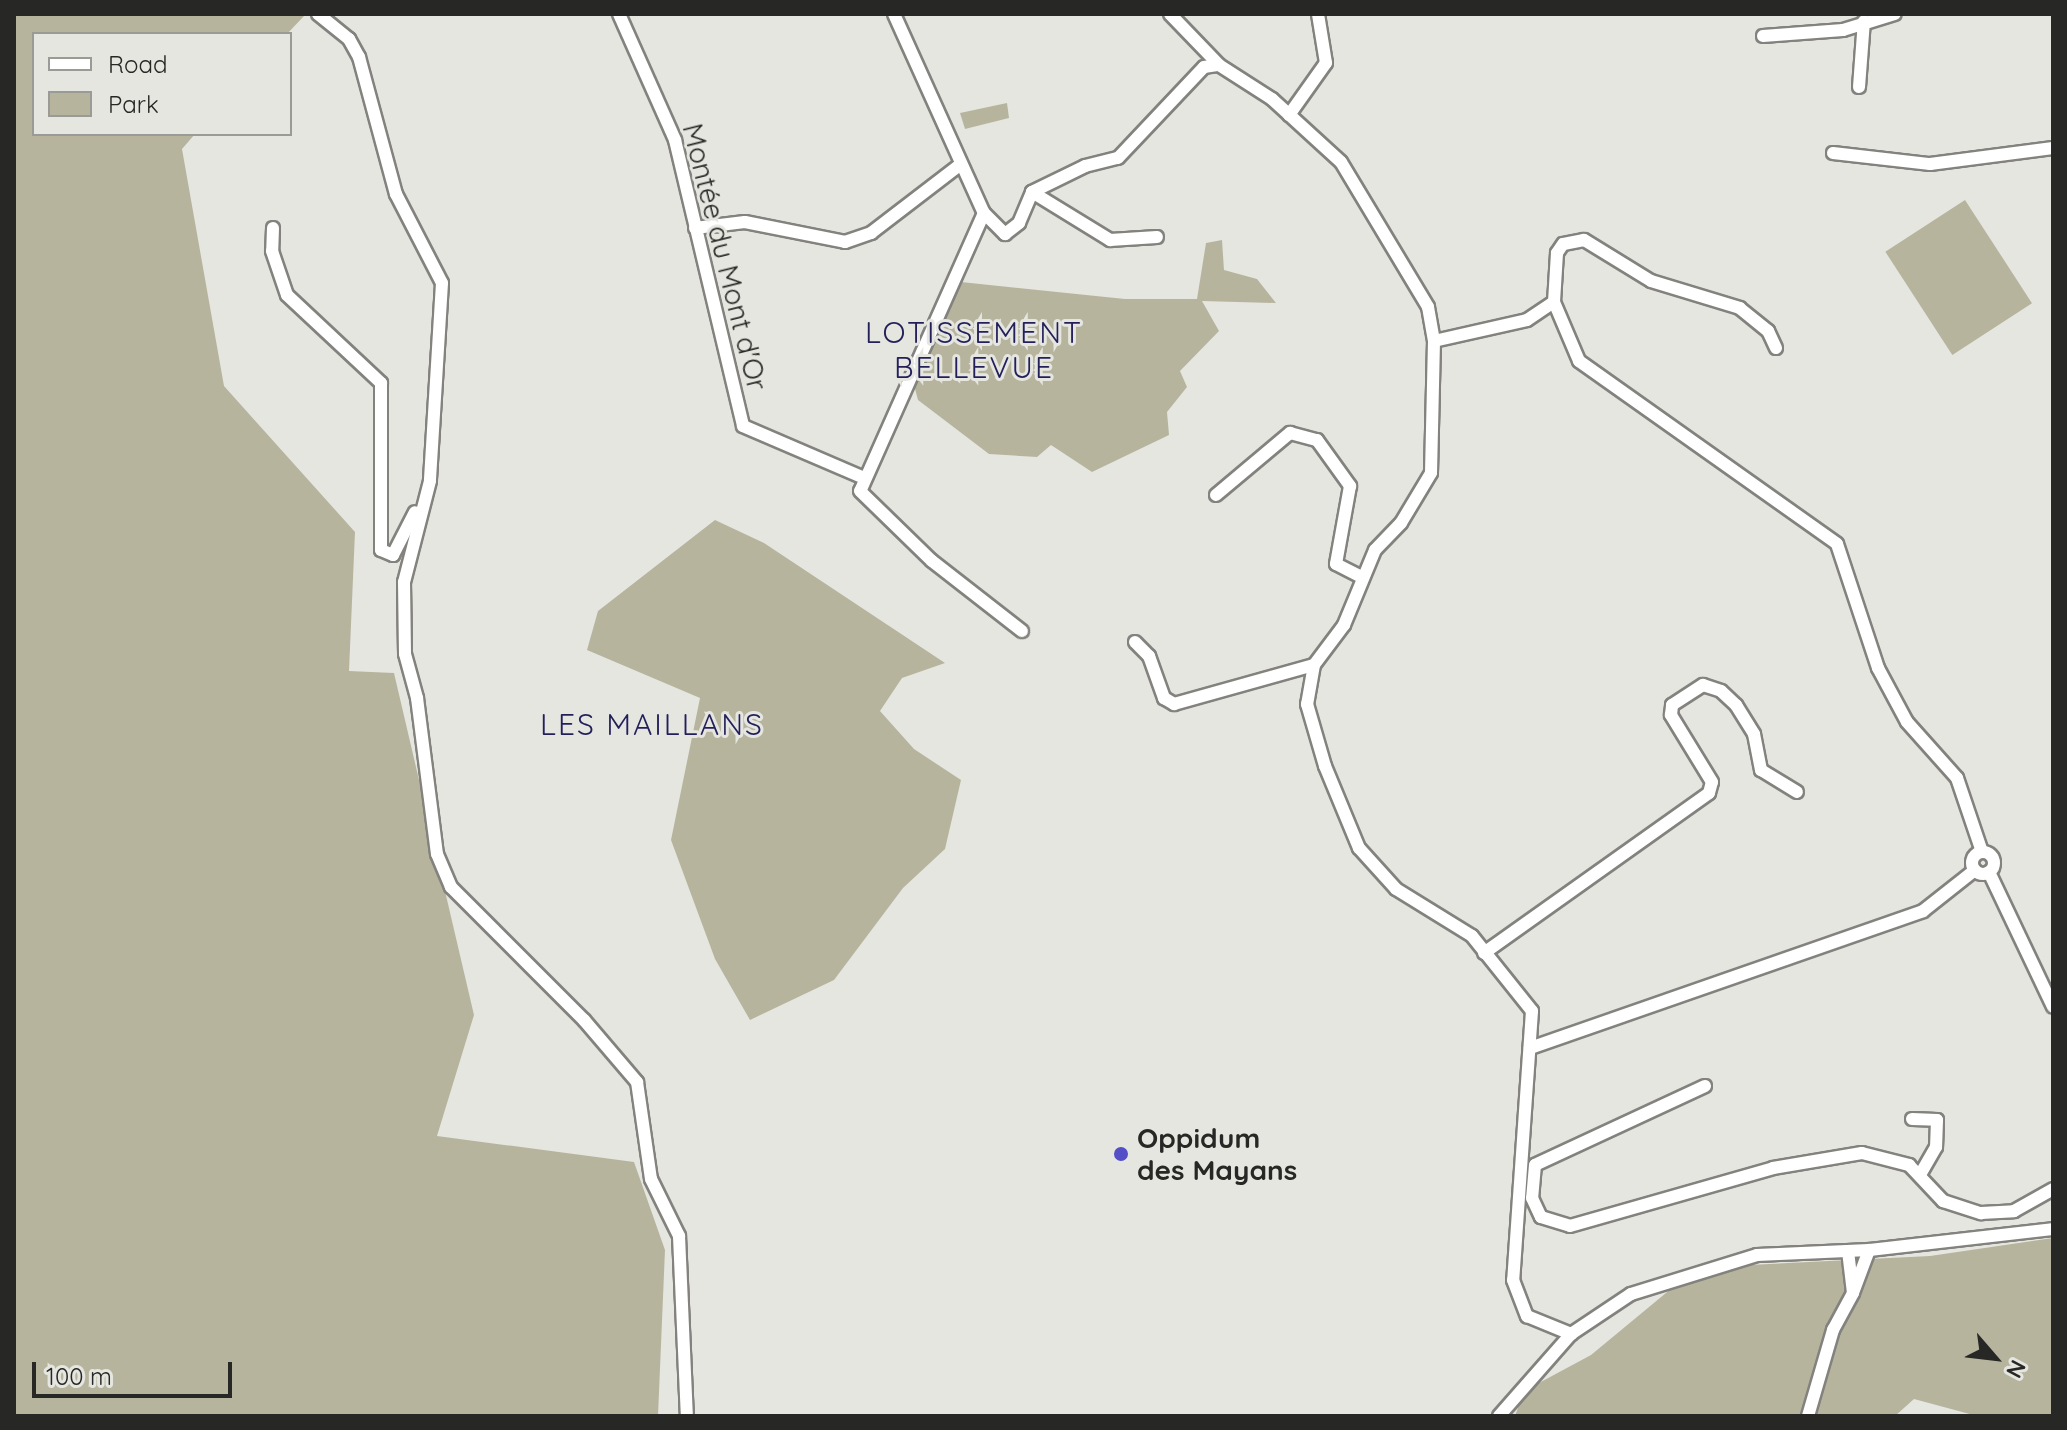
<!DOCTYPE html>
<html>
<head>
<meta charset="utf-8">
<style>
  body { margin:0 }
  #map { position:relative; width:2067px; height:1430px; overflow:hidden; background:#e6e6e1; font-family:Quicksand,sans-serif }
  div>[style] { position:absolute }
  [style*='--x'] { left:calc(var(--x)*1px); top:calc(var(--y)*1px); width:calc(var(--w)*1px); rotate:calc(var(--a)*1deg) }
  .green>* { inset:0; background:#b7b49e; transform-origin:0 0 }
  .roads { filter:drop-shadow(2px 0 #83827e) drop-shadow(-2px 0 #83827e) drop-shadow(0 2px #83827e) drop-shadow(0 -2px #83827e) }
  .street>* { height:12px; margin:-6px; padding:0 6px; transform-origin:6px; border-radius:6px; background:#fff }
  .street>.ring { margin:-6px; padding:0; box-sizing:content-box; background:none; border:12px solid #fff; border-radius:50% }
  .dots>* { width:22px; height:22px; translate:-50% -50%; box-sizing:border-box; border:4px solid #e6e6e1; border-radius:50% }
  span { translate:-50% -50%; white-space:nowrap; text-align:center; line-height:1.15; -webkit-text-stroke:6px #e6e6e1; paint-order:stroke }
  .street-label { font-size:28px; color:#272725 }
  .poi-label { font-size:28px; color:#272725; font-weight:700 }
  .left { translate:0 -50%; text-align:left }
  .neighbourhood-label { font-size:30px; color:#221f59; letter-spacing:2px }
  .frame { position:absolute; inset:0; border:16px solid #272725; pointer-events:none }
  .legend { position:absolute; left:32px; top:32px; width:260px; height:104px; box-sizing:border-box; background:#e6e6e1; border:2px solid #9a9a96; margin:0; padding:10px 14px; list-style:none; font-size:24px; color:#272725 }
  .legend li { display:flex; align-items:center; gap:16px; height:40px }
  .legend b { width:40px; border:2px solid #9a9a96 }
  .north { position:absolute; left:1955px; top:1318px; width:80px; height:80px; -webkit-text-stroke:6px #e6e6e1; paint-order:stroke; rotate:118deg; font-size:22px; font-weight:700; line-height:32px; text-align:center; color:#272725 }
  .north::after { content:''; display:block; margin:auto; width:28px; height:36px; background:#272725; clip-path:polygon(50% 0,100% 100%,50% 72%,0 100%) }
  .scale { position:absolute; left:32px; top:1362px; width:200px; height:36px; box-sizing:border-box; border:4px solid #272725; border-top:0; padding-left:10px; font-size:24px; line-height:28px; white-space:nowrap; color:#272725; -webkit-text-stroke:6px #e6e6e1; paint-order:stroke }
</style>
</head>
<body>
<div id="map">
  <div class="green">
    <div style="clip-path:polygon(14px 14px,304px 16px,287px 34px,34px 34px,34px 134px,195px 134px,182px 149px,224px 386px,355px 532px,349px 671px,394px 673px,474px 1015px,437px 1136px,634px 1162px,665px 1250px,658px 1416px,14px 1416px)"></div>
    <div style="clip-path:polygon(1007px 103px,1009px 118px,965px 129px,960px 113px)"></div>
    <div style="left:1965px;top:200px;width:123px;height:95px;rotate:57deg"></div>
    <div style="clip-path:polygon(1222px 240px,1224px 270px,1257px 279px,1276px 303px,1202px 301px,1219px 331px,1180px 371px,1187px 387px,1167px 412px,1169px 435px,1092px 472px,1051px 445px,1037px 457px,989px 454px,918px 400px,914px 385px,961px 282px,1125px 299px,1197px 299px,1206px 243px)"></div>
    <div style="clip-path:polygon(715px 520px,764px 543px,945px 663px,902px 678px,880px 711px,914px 749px,961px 780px,945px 849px,903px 888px,834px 980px,750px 1020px,715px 959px,671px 840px,700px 698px,587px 650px,598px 611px)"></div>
    <div style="clip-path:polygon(2053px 1238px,2053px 1416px,1977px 1416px,1914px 1399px,1895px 1416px,1515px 1416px,1524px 1391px,1591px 1355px,1672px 1288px,1749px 1265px,1930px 1256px)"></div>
  </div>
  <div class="roads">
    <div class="street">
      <div style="--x:318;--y:14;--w:40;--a:39"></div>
      <div style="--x:349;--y:39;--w:21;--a:61"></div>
      <div style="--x:359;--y:57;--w:142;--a:74.9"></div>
      <div style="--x:396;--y:194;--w:100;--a:62.7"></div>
      <div style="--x:442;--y:283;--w:198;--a:93.5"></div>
      <div style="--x:430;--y:481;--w:104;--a:104.4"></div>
      <div style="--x:404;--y:582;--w:72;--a:89.2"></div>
      <div style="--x:405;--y:654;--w:46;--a:74.7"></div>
      <div style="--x:417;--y:698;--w:157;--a:82.7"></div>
      <div style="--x:437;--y:854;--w:36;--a:67"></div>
      <div style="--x:451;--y:887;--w:188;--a:45"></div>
      <div style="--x:584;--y:1020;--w:82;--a:49.5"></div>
      <div style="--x:637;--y:1082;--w:98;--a:81.8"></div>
      <div style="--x:651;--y:1179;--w:64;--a:63.8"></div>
      <div style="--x:679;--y:1236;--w:180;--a:87.5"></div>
      <div style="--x:619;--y:14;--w:138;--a:66"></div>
      <div style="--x:675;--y:140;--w:294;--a:76.6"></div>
      <div style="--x:743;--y:426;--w:129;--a:23.2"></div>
      <div style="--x:894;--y:14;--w:218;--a:65.7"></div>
      <div style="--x:984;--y:213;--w:30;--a:45"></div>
      <div style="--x:1005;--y:234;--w:18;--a:-38"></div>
      <div style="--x:1019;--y:223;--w:34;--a:-67"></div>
      <div style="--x:1032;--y:192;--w:59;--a:-26.1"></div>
      <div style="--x:1085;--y:166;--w:34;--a:-14"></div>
      <div style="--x:1118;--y:158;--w:125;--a:-46.6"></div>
      <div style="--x:1204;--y:67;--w:15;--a:-8"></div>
      <div style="--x:1170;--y:14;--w:71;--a:46.1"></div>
      <div style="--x:1219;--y:65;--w:63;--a:32.7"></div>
      <div style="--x:1272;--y:99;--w:93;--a:42.4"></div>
      <div style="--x:1341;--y:162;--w:169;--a:59"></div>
      <div style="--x:1428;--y:307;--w:35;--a:80"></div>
      <div style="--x:1434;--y:341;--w:132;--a:91.3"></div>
      <div style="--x:1431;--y:473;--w:58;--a:121"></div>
      <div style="--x:1401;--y:523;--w:37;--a:134"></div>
      <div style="--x:1375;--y:550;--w:81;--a:112.5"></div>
      <div style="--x:1344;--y:625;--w:50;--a:126.9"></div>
      <div style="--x:1314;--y:665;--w:40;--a:100"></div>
      <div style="--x:1307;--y:704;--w:65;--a:73.8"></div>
      <div style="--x:1325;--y:766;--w:89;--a:67.5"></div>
      <div style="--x:1359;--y:848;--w:55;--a:47.9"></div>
      <div style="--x:1396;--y:889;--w:89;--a:31.7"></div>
      <div style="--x:1472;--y:936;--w:96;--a:51.3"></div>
      <div style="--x:1532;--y:1011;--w:270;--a:94"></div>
      <div style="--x:1513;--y:1280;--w:39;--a:69"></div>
      <div style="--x:1527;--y:1316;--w:48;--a:22.2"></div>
      <div style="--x:1763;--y:36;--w:80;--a:-4.3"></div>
      <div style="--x:1843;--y:30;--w:54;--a:-17.1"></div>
      <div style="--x:1859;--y:87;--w:66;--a:-85.7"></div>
      <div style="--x:1289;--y:115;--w:64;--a:-54.6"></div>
      <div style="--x:1326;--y:63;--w:50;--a:-99.3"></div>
      <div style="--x:1833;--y:153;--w:98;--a:6.5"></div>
      <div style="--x:1930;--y:164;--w:124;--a:-7.4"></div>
      <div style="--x:1032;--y:192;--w:92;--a:31.6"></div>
      <div style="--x:1110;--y:240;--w:47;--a:-3.7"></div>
      <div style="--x:984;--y:213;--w:304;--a:114"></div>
      <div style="--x:860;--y:491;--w:100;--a:44.2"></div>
      <div style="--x:932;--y:561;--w:114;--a:37.9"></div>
      <div style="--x:273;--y:228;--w:23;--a:92"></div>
      <div style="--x:272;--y:251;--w:46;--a:71.2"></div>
      <div style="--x:287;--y:295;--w:129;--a:43.1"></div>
      <div style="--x:381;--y:383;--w:167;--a:90"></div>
      <div style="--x:381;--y:550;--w:13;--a:23"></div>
      <div style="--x:393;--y:555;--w:48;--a:-62.9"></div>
      <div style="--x:695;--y:228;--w:50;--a:-6.8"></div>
      <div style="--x:745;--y:222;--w:102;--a:11.3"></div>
      <div style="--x:845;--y:242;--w:28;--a:-19"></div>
      <div style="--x:871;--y:233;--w:113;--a:-37.5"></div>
      <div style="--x:1434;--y:341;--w:95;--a:-12.7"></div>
      <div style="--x:1527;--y:320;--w:32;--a:-34"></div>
      <div style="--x:1776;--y:348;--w:19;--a:-115"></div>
      <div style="--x:1768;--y:331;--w:36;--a:-141"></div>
      <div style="--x:1740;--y:308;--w:93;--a:-163.1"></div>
      <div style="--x:1651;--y:281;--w:79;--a:-148.5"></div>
      <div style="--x:1584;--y:240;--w:21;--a:169"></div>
      <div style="--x:1563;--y:244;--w:11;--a:124"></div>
      <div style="--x:1557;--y:253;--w:49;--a:93.5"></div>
      <div style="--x:1554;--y:302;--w:64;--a:67"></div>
      <div style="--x:1579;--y:361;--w:316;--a:35.3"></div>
      <div style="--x:1837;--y:544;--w:131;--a:71.7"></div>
      <div style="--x:1878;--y:668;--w:61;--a:61.8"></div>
      <div style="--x:1907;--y:722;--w:75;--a:48.2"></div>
      <div style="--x:1957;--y:778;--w:78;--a:71.3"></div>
      <div style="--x:1216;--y:495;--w:97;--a:-40"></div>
      <div style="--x:1290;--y:433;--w:28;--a:15"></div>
      <div style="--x:1317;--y:440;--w:57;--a:54.3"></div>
      <div style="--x:1350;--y:486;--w:79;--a:100.2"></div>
      <div style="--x:1336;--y:564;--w:29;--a:27"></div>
      <div style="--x:1135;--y:642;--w:20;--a:45"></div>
      <div style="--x:1149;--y:656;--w:45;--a:70.3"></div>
      <div style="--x:1164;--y:698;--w:12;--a:31"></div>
      <div style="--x:1174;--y:704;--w:145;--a:-15.6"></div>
      <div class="ring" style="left:1972px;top:852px;width:10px;height:10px"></div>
      <div style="--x:1989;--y:872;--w:149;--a:64.6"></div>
      <div style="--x:1484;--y:953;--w:276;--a:-35.4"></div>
      <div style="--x:1709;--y:793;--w:11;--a:-75"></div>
      <div style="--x:1712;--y:782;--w:79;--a:-121.5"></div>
      <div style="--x:1671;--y:715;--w:10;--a:-84"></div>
      <div style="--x:1672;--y:705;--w:37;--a:-33"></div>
      <div style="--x:1703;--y:685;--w:19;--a:18"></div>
      <div style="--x:1721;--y:691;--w:21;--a:43"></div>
      <div style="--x:1736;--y:705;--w:34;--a:58"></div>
      <div style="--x:1754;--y:734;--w:37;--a:79"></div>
      <div style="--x:1761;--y:770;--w:42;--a:31.4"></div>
      <div style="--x:1530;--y:1048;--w:416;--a:-19.2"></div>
      <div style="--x:1923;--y:911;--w:66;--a:-38.3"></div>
      <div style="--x:1705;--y:1086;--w:187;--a:155.1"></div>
      <div style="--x:1535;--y:1165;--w:33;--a:95"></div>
      <div style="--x:1532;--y:1198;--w:21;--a:65"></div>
      <div style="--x:1541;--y:1217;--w:30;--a:17"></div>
      <div style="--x:1570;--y:1226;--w:211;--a:-15.9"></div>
      <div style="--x:1773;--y:1168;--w:90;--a:-9.6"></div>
      <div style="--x:1862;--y:1153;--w:49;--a:14.3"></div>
      <div style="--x:1909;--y:1165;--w:50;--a:46.6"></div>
      <div style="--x:1943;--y:1201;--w:40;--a:18"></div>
      <div style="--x:1981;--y:1213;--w:33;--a:-3"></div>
      <div style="--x:2014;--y:1211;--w:45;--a:-29.4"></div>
      <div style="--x:1912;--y:1119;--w:25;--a:2"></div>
      <div style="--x:1937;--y:1120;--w:27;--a:92"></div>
      <div style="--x:1936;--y:1147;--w:30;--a:120"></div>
      <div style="--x:1848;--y:1251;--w:42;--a:83.2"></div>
      <div style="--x:1853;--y:1293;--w:46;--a:-69.6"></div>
      <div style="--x:1499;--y:1416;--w:109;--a:-48.7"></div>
      <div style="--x:1571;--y:1334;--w:72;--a:-33.7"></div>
      <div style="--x:1631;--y:1294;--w:132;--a:-17.2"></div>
      <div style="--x:1757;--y:1255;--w:112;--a:-2.6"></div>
      <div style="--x:1869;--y:1250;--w:185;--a:-6.5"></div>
      <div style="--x:1808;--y:1416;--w:90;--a:-73.8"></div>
      <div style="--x:1833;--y:1330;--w:42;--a:-61.6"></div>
    </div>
  </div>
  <div class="dots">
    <div style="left:1121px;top:1154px;background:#544fc6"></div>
  </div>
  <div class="street-label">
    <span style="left:725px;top:257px;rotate:76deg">Montée du Mont d'Or</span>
  </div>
  <div class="poi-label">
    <span class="left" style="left:1137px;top:1154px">Oppidum<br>des Mayans</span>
  </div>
  <div class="neighbourhood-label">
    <span style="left:974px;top:349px">LOTISSEMENT<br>BELLEVUE</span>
    <span style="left:652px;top:724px">LES MAILLANS</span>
  </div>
  <div class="frame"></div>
  <ul class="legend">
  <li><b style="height:10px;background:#fff"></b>Road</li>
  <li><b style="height:22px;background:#b7b49e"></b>Park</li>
  </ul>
  <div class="north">N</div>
  <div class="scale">100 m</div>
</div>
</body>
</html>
